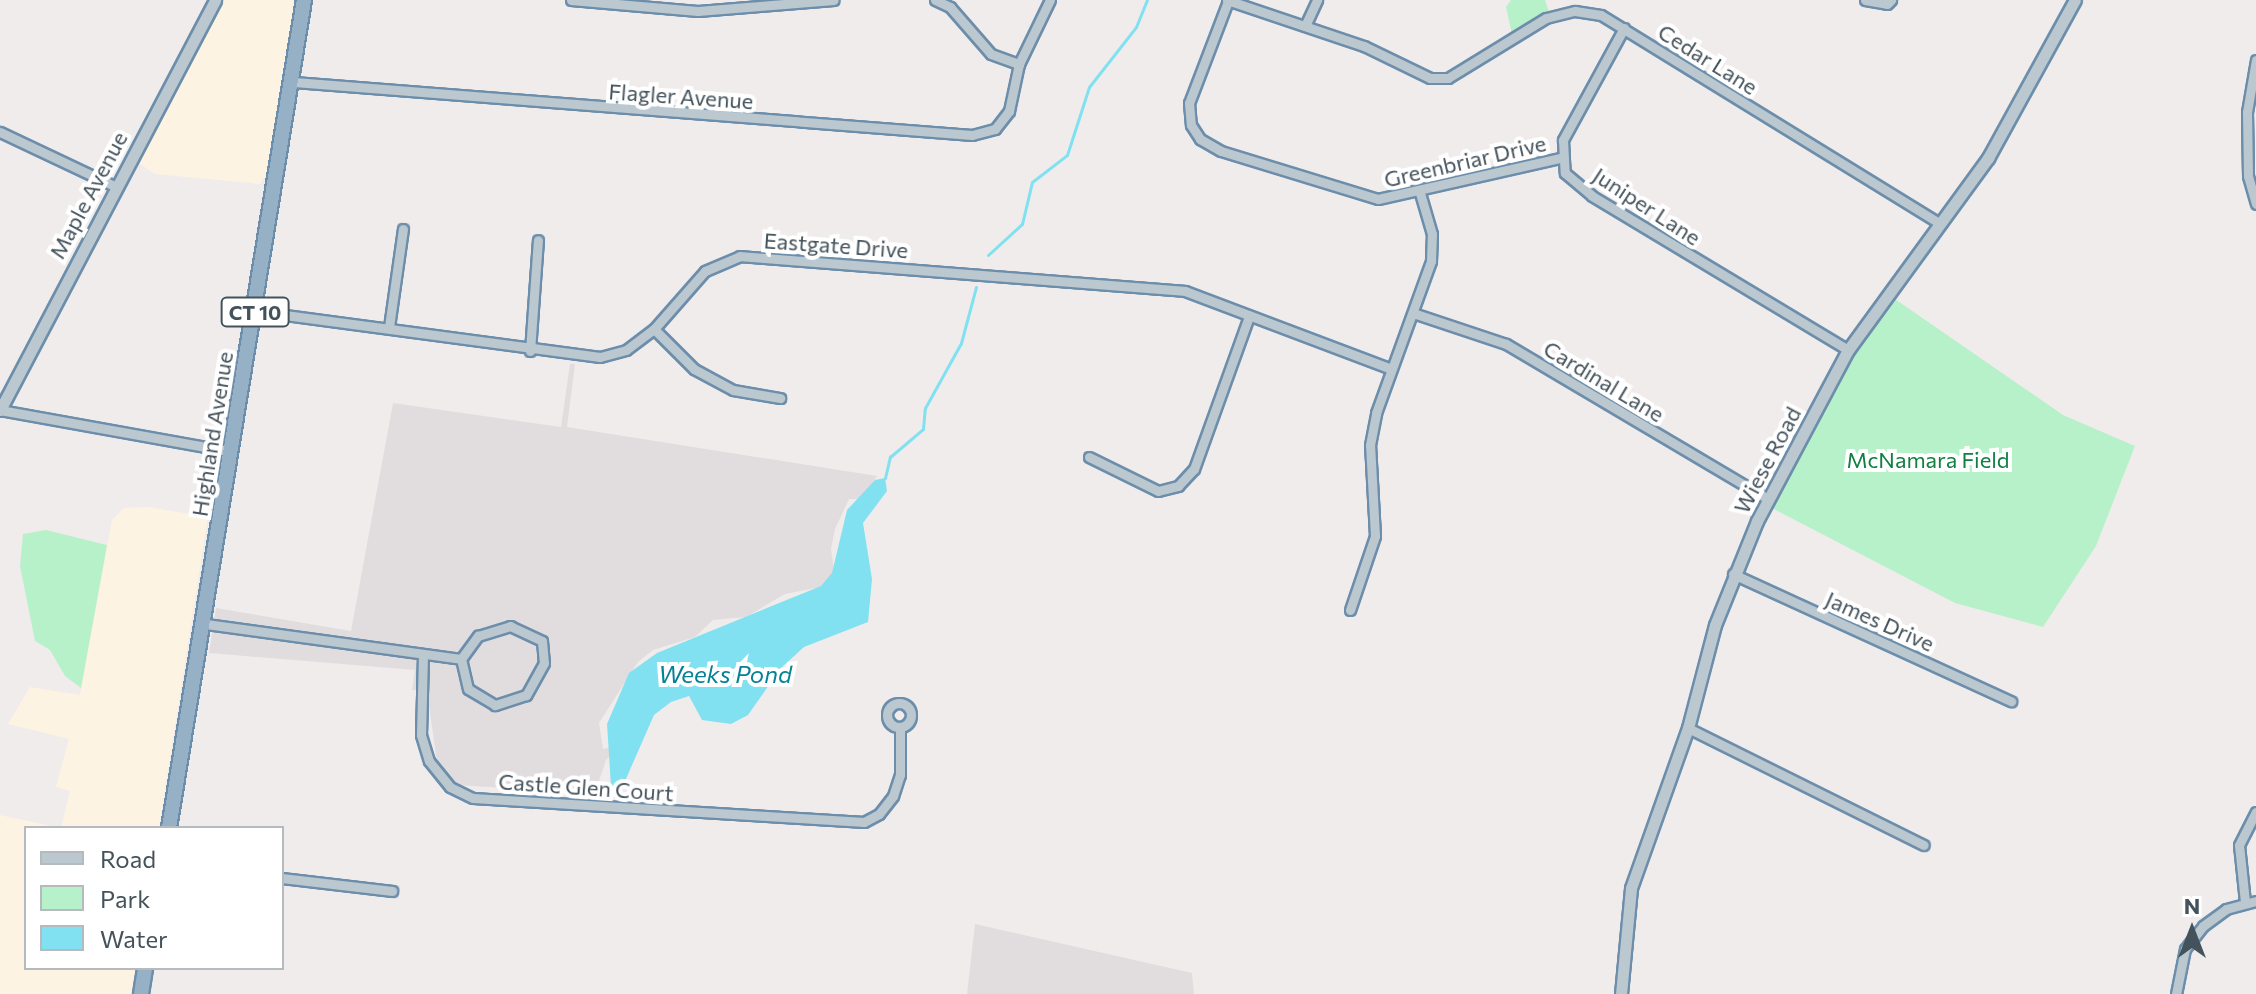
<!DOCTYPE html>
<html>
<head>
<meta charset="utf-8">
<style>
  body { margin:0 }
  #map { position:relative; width:2256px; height:994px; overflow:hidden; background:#f0ecec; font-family:Commissioner,sans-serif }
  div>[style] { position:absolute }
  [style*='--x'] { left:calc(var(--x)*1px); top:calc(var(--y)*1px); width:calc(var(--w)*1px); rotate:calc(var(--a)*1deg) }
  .commercial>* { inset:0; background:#fdf3e3 }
  .education>* { inset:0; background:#e1ddde }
  .green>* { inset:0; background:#b7f1c9 }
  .water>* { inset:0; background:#81e1f1 }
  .stream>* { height:3px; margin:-1.5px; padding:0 1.5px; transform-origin:1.5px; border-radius:1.5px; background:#81e1f1 }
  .roads { filter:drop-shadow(2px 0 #6c8eab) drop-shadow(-2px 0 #6c8eab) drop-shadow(0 2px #6c8eab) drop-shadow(0 -2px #6c8eab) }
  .minor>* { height:9px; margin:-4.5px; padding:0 4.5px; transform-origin:4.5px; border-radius:4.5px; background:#bcc8d0 }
  .minor>.ring { margin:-4.5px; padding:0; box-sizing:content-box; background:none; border:9px solid #bcc8d0; border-radius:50% }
  .tertiary>* { height:11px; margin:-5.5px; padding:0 5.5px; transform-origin:5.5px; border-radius:5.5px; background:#bcc8d0 }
  .trunk>* { height:14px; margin:-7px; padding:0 7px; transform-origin:7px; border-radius:7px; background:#96b0c6 }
  span { translate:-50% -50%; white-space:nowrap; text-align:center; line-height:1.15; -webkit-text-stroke:8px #fff; paint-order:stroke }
  .shield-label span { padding:2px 6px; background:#fff; border:2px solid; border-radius:6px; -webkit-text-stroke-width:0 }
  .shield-label { font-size:20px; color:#44525b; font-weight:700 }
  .street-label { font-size:22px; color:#44525b }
  .park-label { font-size:22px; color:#118041 }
  .water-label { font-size:24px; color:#068296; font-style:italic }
  .legend { position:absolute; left:24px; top:826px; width:260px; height:144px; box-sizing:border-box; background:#fff; border:2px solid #b4babd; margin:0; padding:10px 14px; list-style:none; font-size:24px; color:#44525b }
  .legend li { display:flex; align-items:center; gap:16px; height:40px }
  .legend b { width:40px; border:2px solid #b4babd }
  .north { position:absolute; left:2152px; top:890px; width:80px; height:80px; -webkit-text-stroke:6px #fff; paint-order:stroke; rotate:0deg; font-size:22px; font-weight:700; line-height:32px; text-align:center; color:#44525b }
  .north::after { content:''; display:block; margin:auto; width:28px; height:36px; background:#44525b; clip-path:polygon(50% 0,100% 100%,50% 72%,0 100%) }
</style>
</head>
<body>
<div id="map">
  <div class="commercial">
    <div style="clip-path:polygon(222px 0,295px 0,266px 175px,260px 184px,155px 174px,137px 162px)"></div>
    <div style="clip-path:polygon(148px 507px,208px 517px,159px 828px,26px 828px,26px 968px,136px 968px,132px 994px,0 994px,0 815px,61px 828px,70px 791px,56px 787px,69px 739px,8px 724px,30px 687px,80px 695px,112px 520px,124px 508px)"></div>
  </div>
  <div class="education">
    <div style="clip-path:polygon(570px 364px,575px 364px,567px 427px,877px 476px,862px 499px,849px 499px,835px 529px,831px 549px,836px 584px,785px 594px,746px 617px,713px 620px,695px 637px,653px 650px,638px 662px,599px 723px,603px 749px,623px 744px,606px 760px,597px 787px,602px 794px,440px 784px,427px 691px,412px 690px,415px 670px,209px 653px,216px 608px,351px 631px,393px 403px,561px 427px)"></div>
    <div style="clip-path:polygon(975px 924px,1192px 973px,1194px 994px,967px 994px)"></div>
  </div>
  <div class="green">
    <div style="clip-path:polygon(1511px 0,1545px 0,1549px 12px,1512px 34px,1506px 7px)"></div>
    <div style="clip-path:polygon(1892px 297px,2063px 415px,2135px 446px,2096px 546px,2043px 627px,1955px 603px,1770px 507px,1854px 350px)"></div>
    <div style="clip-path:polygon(46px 530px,107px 545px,81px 688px,65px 676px,50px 650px,35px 641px,20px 566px,23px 534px)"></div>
  </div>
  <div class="water">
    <div style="clip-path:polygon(885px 478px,887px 491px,863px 523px,872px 579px,868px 622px,804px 647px,781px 668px,748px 715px,731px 724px,702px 720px,689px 696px,671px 702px,654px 715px,622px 788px,611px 786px,607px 724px,629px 673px,657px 653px,821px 586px,832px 573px,847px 510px,875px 480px)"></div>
  </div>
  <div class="stream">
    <div style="--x:988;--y:255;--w:46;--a:-42.4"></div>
    <div style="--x:1022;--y:224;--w:43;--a:-76.6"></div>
    <div style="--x:1032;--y:182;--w:44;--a:-37.6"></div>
    <div style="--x:1067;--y:155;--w:71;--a:-72.1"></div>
    <div style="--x:1089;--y:87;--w:76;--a:-51.9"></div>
    <div style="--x:1136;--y:27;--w:29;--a:-68"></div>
    <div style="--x:885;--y:478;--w:22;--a:-77"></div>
    <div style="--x:890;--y:457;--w:43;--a:-40.3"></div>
    <div style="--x:923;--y:429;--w:21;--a:-85"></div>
    <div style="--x:925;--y:408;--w:74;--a:-61"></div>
    <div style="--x:961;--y:343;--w:58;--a:-75"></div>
  </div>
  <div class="roads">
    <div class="minor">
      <div style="--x:571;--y:0;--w:127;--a:5"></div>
      <div style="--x:698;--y:11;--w:136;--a:-4.6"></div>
      <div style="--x:935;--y:0;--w:17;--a:25"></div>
      <div style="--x:950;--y:7;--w:62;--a:48.9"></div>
      <div style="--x:991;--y:54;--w:30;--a:20"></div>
      <div style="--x:1019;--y:64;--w:71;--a:-64.2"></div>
      <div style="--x:1227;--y:0;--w:145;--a:18.6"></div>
      <div style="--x:1364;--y:46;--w:73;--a:25.9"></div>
      <div style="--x:1430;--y:78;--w:18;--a:0"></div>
      <div style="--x:1448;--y:78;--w:115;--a:-31.5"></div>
      <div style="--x:1546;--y:18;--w:30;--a:-14"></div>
      <div style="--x:1575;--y:11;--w:26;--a:9"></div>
      <div style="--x:1601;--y:15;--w:395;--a:31.6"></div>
      <div style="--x:1865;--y:0;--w:22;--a:10"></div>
      <div style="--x:1887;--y:4;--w:6;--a:-45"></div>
      <div style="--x:1228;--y:1;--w:109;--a:110.9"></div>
      <div style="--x:1189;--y:103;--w:22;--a:85"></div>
      <div style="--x:1191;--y:125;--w:17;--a:57"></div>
      <div style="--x:1200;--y:139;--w:24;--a:30"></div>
      <div style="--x:1221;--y:151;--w:164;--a:17"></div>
      <div style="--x:1378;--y:199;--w:187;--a:-12.7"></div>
      <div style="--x:1305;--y:26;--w:29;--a:-65"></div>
      <div style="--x:1624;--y:28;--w:128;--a:118.6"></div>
      <div style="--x:1563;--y:140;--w:33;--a:87"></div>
      <div style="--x:1565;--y:173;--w:35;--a:40"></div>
      <div style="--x:1592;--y:196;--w:299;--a:31"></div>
      <div style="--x:2256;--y:60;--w:53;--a:99.8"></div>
      <div style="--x:2247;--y:112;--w:64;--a:89.1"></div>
      <div style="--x:2248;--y:176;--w:29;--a:74"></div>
      <div style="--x:294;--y:82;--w:680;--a:4.47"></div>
      <div style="--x:972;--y:135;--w:24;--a:-15"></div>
      <div style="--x:995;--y:129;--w:23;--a:-52"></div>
      <div style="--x:1009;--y:111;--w:48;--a:-78"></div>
      <div style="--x:0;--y:132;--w:126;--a:25.3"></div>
      <div style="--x:255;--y:311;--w:348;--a:7.6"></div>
      <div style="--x:600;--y:357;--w:27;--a:-15"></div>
      <div style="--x:626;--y:350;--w:35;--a:-37"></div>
      <div style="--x:654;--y:329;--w:77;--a:-48.7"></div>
      <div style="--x:705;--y:271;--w:38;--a:-23"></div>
      <div style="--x:740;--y:256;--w:446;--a:4.5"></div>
      <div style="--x:1185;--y:291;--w:220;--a:20.7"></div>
      <div style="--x:1413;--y:313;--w:98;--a:18.4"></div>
      <div style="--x:1506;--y:344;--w:304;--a:30.6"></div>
      <div style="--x:389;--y:327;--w:99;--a:-81.9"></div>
      <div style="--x:654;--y:329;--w:57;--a:45"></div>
      <div style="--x:694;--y:369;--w:44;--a:28.3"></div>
      <div style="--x:733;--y:390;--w:48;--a:9.7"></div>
      <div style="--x:530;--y:351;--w:111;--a:-85.9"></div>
      <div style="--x:0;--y:410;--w:233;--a:10.2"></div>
      <div style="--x:1089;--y:457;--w:77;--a:26.2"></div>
      <div style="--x:1158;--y:491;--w:21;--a:-14"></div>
      <div style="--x:1178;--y:486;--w:23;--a:-47"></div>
      <div style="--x:1194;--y:469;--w:163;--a:-70.2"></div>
      <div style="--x:1733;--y:574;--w:306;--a:24.6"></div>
      <div style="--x:1350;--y:610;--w:78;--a:-71.3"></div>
      <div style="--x:1375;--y:536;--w:91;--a:-93.1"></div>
      <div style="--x:1370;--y:445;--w:33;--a:-79"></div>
      <div style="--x:1376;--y:413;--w:162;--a:-70.1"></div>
      <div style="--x:1431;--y:261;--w:27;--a:-88"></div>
      <div style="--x:1432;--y:234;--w:43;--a:-106.3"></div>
      <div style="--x:206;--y:624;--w:257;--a:7.8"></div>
      <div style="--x:510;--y:626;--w:35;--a:25"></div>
      <div style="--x:542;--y:641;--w:22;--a:85"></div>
      <div style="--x:544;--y:663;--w:37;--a:119"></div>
      <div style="--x:526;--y:695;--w:33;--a:162"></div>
      <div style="--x:495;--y:705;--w:31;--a:-149"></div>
      <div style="--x:468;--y:689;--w:31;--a:-103"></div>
      <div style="--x:461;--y:659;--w:29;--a:-54"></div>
      <div style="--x:478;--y:636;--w:34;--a:-17"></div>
      <div style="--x:423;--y:654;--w:81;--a:91.4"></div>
      <div style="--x:421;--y:735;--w:27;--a:73"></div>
      <div style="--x:429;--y:761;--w:33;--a:51"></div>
      <div style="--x:450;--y:787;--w:25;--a:26"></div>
      <div style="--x:473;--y:798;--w:392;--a:3.5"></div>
      <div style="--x:864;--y:822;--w:17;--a:-28"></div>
      <div style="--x:879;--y:814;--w:23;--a:-52"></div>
      <div style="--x:893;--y:796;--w:22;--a:-72"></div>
      <div style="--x:900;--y:775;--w:47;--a:-90"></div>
      <div class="ring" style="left:887px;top:703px;width:15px;height:15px"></div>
      <div style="--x:1688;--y:728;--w:263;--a:26.4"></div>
      <div style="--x:282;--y:878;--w:111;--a:6.7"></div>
      <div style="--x:2245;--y:902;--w:57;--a:-96"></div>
      <div style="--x:2239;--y:845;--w:37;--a:-63"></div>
      <div style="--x:2176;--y:994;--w:46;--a:-78.7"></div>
      <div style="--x:2185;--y:949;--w:29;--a:-52"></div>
      <div style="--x:2203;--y:926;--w:29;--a:-36"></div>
      <div style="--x:2226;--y:909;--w:31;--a:-15"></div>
    </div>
    <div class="tertiary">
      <div style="--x:0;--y:410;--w:463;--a:-62.3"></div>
      <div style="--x:1621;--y:994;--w:106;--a:-84.6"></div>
      <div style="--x:1631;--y:888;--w:170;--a:-70.4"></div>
      <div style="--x:1688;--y:728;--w:106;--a:-75.3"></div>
      <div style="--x:1715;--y:625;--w:112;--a:-68"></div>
      <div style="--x:1757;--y:521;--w:194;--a:-62"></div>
      <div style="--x:1848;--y:350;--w:238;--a:-53.9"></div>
      <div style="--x:1988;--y:158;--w:180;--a:-61.2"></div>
    </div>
    <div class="trunk">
      <div style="--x:169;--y:828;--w:839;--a:-80.74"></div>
      <div style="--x:141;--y:994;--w:26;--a:-81"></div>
    </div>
  </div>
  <div class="shield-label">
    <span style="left:255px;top:312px">CT 10</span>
  </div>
  <div class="street-label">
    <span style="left:1708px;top:59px;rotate:32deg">Cedar Lane</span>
    <span style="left:681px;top:96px;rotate:4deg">Flagler Avenue</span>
    <span style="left:1465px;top:161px;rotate:-13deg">Greenbriar Drive</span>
    <span style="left:88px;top:195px;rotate:-62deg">Maple Avenue</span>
    <span style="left:1647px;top:206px;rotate:33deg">Juniper Lane</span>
    <span style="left:836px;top:245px;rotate:4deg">Eastgate Drive</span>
    <span style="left:1604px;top:381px;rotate:31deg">Cardinal Lane</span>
    <span style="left:212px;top:434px;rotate:-81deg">Highland Avenue</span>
    <span style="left:1767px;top:460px;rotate:-62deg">Wiese Road</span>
    <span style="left:1880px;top:621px;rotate:24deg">James Drive</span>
    <span style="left:586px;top:787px;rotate:4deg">Castle Glen Court</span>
  </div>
  <div class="park-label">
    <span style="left:1928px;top:460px">McNamara Field</span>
  </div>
  <div class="water-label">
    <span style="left:725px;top:674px">Weeks Pond</span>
  </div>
  <ul class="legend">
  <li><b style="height:10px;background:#bcc8d0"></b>Road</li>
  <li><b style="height:22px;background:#b7f1c9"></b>Park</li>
  <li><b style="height:22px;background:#81e1f1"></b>Water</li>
  </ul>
  <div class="north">N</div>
</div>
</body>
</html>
